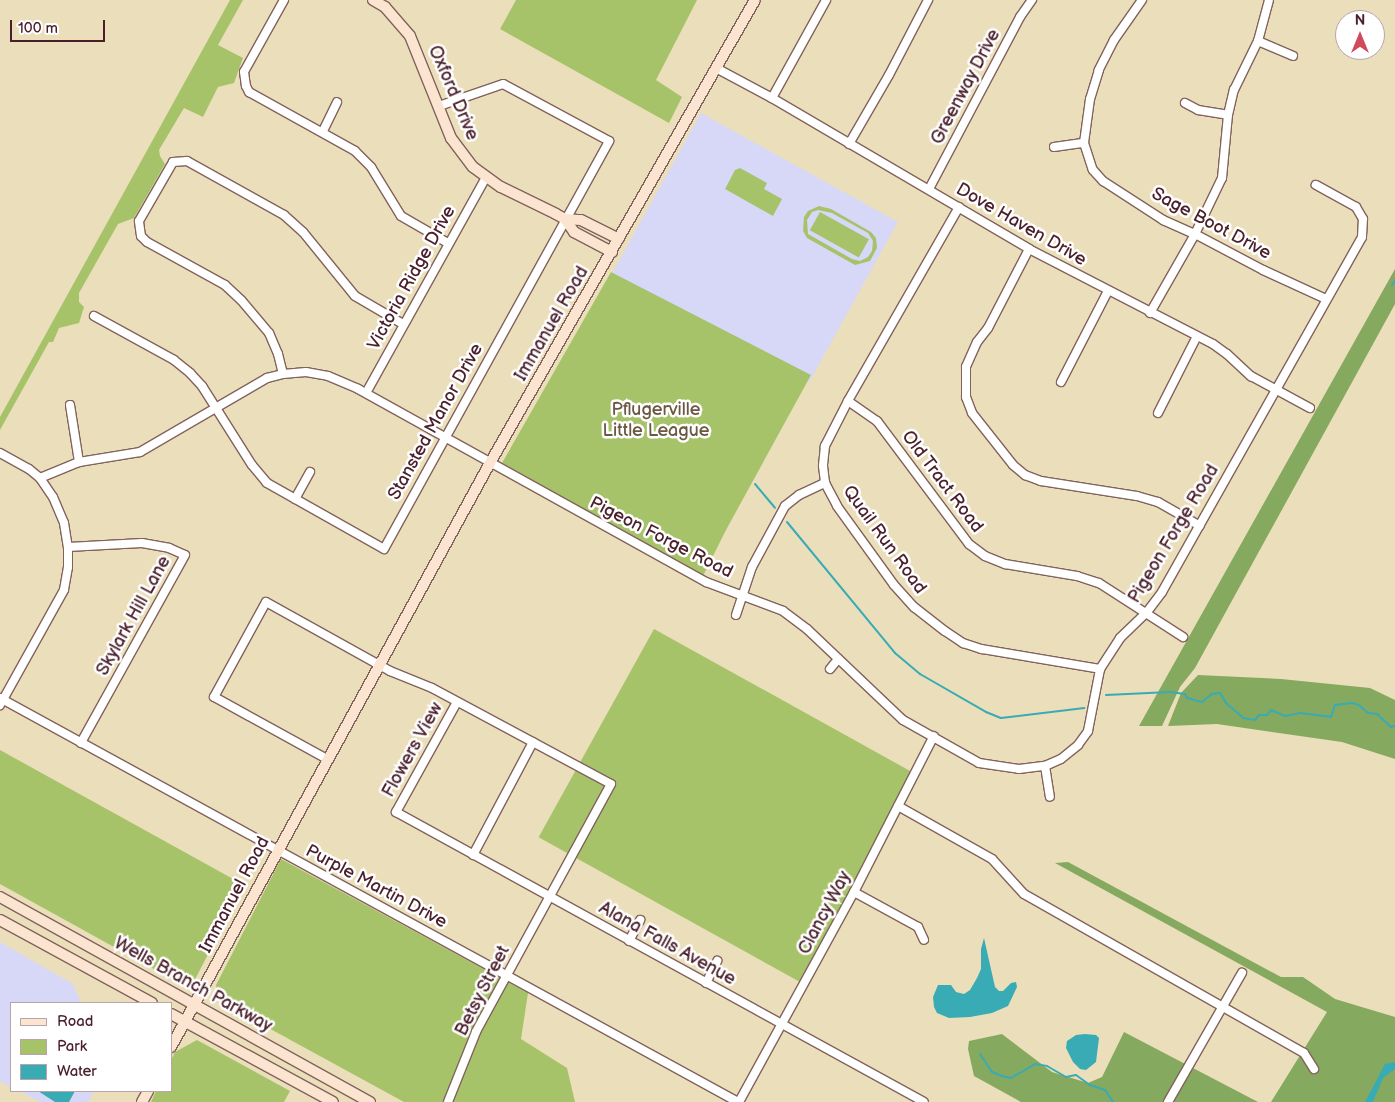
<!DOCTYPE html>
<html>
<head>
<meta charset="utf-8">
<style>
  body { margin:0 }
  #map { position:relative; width:1395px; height:1102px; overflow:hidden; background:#ebdeba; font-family:"Balsamiq Sans",sans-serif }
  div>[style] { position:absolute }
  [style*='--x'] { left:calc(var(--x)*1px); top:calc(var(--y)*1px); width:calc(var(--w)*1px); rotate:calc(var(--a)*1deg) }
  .built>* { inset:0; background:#d7d7f8; transform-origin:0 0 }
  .green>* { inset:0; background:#a7c36a; transform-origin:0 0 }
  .forest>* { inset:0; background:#85a95e }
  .water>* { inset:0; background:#39abb4 }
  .stream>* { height:2px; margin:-1px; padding:0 1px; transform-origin:1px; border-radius:1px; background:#39abb4 }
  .roads { filter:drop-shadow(1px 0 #82625d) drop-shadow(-1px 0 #82625d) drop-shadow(0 1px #82625d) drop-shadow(0 -1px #82625d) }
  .street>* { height:8px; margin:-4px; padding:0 4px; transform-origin:4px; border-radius:4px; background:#fff }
  .secondary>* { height:10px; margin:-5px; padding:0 5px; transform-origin:5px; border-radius:5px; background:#fce5d0 }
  span { translate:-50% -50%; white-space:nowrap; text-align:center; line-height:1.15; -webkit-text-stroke:5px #fff; paint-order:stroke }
  .street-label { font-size:18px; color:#4a1f2b }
  .park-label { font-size:18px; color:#6b5841 }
  .legend { position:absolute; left:10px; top:1002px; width:162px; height:90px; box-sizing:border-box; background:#fff; border:1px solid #b7a5aa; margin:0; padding:6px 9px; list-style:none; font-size:15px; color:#4a1f2b }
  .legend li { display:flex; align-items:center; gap:10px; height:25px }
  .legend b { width:25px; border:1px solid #b7a5aa }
  .north { position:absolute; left:1335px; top:10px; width:50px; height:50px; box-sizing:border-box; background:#fff; border:1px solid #b7a5aa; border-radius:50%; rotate:0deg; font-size:14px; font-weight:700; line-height:20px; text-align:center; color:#4a1f2b }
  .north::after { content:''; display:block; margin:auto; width:18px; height:22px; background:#d1495b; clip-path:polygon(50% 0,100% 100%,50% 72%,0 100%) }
  .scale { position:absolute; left:10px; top:20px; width:95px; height:22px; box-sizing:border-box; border:2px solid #4a1f2b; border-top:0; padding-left:6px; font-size:15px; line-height:18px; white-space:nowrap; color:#4a1f2b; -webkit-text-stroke:4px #fff; paint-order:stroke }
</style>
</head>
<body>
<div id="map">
  <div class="built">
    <div style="left:701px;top:113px;width:225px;height:183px;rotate:29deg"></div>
    <div style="clip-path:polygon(0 942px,73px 984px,81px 1003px,11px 1003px,11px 1087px,0 1081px)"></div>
    <div style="clip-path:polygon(19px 1091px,94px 1091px,88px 1102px,41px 1102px)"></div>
  </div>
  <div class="green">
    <div style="clip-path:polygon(230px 0,243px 0,218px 45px,243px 58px,234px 83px,218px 87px,203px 117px,184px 108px,159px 150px,160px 156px,165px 164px,134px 218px,118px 224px,79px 293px,79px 302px,84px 307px,79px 323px,59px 328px,53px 342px,49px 342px,0 430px,0 417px)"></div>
    <div style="clip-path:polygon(516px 0,697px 0,656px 80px,682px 97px,669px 123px,500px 29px)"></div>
    <div style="clip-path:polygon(740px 168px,767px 183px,764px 189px,782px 199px,773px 216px,725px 189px,735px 170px)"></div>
    <div style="clip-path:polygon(evenodd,819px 206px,831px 209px,871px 232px,876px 238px,877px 248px,870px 261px,855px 265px,807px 238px,803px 231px,804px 217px,808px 211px,819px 206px,818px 210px,832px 213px,868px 233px,873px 241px,872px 251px,868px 257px,860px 261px,852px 259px,808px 234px,807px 220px,812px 212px,818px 210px)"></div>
    <div style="left:820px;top:212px;width:56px;height:21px;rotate:29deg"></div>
    <div style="clip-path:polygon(611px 272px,811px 375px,726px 530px,703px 576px,502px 463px)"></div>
    <div style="left:654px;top:629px;width:302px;height:238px;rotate:29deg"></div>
    <div style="clip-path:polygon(0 750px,244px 885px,190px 989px,0 884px)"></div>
    <div style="clip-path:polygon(281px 859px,528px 993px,521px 1039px,567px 1068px,575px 1102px,404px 1102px,219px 1001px,216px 985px)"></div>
    <div style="clip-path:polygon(197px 1040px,290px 1091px,284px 1102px,151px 1102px,156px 1091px,171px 1091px,171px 1060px,175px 1052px)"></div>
  </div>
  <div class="forest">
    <div style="clip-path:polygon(1395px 269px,1395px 304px,1195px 668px,1180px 687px,1162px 726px,1139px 726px)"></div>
    <div style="clip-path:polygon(1198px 675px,1281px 679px,1370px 688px,1395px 700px,1395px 759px,1342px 742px,1217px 724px,1168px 726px,1181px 693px)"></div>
    <div style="clip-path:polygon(1068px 862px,1281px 977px,1303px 977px,1335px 999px,1395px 1017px,1395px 1102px,1271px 1102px,1327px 1012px,1055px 863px)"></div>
    <div style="clip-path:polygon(1124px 1032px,1258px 1102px,1021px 1102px,974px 1076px,968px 1049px,969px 1041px,1002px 1034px,1052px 1072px,1088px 1083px,1102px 1077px)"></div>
  </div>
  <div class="water">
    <div style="clip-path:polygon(984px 938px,995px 987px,999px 991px,1003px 991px,1011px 983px,1016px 982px,1017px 987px,1008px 1006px,992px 1013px,970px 1017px,949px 1018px,937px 1013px,934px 1007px,933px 997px,938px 985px,951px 985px,956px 992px,964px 994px,970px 990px,977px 978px,981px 969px,981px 949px)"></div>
    <div style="clip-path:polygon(1085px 1034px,1096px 1035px,1099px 1038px,1096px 1062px,1086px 1070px,1080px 1069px,1073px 1062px,1066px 1048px,1067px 1041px,1076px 1035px)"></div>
    <div style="clip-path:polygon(1395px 1062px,1395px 1069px,1383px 1078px,1373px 1102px,1365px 1102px,1385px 1064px)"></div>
    <div style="clip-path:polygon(38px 1091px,75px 1091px,69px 1102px,55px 1102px)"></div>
  </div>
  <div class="stream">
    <div style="--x:1392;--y:285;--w:5;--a:-53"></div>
    <div style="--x:755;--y:484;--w:31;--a:50"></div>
    <div style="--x:787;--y:522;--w:170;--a:50.5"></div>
    <div style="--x:895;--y:653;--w:33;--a:40"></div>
    <div style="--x:920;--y:674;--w:76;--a:29.9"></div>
    <div style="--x:986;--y:712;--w:16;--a:22"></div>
    <div style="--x:1001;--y:718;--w:84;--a:-6.9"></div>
    <div style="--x:1106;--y:695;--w:64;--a:-2.7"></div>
    <div style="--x:1170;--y:692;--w:15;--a:8"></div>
    <div style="--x:1185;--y:694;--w:4;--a:63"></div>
    <div style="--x:1187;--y:698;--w:16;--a:15"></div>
    <div style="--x:1202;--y:702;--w:13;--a:-39"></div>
    <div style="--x:1212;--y:694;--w:8;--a:-7"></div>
    <div style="--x:1220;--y:693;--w:12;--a:59"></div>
    <div style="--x:1226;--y:703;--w:23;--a:41"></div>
    <div style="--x:1243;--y:718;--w:12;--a:9"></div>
    <div style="--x:1255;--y:720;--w:6;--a:-51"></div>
    <div style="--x:1259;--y:715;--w:8;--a:0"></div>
    <div style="--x:1267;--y:715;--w:6;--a:-51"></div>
    <div style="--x:1271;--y:710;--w:15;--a:23"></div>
    <div style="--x:1285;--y:716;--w:15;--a:-11"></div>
    <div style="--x:1300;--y:713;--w:31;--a:7"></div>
    <div style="--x:1331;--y:717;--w:13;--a:-72"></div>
    <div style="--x:1335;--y:705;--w:17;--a:-7"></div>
    <div style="--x:1352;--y:703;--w:7;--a:16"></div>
    <div style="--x:1359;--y:705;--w:12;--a:42"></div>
    <div style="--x:1368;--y:713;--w:9;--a:6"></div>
    <div style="--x:1377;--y:714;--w:19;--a:43"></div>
    <div style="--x:1391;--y:727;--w:4;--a:-14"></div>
    <div style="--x:980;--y:1054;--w:22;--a:56"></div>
    <div style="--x:992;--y:1072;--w:11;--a:22"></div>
    <div style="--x:1002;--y:1076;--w:9;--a:13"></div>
    <div style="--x:1011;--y:1078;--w:28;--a:-30"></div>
    <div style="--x:1035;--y:1064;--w:12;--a:9"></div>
    <div style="--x:1047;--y:1066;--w:22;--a:30"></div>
    <div style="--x:1066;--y:1077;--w:10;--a:-11"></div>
    <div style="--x:1076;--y:1075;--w:17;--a:36"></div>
    <div style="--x:1090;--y:1085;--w:16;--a:18"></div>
    <div style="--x:1105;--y:1090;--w:14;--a:56"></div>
  </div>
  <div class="roads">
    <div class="street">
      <div style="--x:284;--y:0;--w:82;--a:119.1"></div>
      <div style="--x:244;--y:72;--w:14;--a:82"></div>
      <div style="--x:246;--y:86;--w:7;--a:63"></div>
      <div style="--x:249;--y:92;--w:121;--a:29.1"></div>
      <div style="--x:355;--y:151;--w:23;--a:45"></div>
      <div style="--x:371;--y:167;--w:57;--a:58.5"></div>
      <div style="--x:401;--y:216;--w:54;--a:29.9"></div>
      <div style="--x:1142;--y:0;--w:49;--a:125"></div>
      <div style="--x:1114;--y:40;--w:34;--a:117"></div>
      <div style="--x:1099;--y:70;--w:30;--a:107"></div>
      <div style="--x:1090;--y:99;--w:44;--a:97.8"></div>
      <div style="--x:1084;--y:143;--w:28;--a:72"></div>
      <div style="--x:1093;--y:170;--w:15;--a:48"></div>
      <div style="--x:1103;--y:181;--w:72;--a:33"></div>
      <div style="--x:1163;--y:220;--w:35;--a:24"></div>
      <div style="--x:1195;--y:234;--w:77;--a:27.9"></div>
      <div style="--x:1263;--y:270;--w:69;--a:24.7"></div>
      <div style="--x:1258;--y:41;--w:38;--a:23"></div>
      <div style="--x:716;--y:68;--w:64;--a:28.2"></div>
      <div style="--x:772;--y:98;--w:298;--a:30.4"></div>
      <div style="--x:1029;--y:249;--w:207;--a:27.3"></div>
      <div style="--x:1213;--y:344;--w:17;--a:36"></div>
      <div style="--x:1227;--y:354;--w:33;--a:43"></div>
      <div style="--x:1251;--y:376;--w:67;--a:28.5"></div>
      <div style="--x:772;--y:98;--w:112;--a:-61.1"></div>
      <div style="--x:1185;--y:103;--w:15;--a:28"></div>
      <div style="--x:1198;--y:110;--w:30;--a:9"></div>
      <div style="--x:323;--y:131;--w:32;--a:-64"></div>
      <div style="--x:849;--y:144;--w:80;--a:-59.9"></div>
      <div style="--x:889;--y:75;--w:85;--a:-62.5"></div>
      <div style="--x:1054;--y:147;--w:30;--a:-8"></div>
      <div style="--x:929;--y:189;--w:195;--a:-62.1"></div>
      <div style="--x:1020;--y:17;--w:21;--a:-55"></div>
      <div style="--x:959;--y:207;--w:224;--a:119.8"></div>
      <div style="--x:848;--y:401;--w:51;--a:117.1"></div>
      <div style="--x:825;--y:446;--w:20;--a:96"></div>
      <div style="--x:823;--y:466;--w:17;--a:83"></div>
      <div style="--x:825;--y:483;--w:26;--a:62"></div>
      <div style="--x:837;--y:506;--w:97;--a:54.2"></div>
      <div style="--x:894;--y:585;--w:30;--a:48"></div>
      <div style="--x:914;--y:607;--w:39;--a:38"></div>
      <div style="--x:945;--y:631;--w:22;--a:34"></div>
      <div style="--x:963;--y:643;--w:20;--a:18"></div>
      <div style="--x:982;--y:649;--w:120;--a:9.6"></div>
      <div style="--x:1029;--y:249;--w:89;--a:117.4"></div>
      <div style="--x:988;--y:328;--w:18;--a:128"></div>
      <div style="--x:977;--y:342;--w:27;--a:114"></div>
      <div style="--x:966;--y:367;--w:30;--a:90"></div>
      <div style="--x:966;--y:397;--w:17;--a:69"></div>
      <div style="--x:972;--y:413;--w:66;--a:51.7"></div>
      <div style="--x:1013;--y:465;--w:16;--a:40"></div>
      <div style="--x:1025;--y:475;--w:17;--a:21"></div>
      <div style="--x:1041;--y:481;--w:97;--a:8.9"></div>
      <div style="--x:1137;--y:496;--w:22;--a:16"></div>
      <div style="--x:1158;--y:502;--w:48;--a:29.7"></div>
      <div style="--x:1150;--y:313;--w:91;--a:-60.3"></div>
      <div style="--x:1195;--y:234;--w:62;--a:-64.3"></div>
      <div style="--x:1222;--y:178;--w:63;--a:-84.6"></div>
      <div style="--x:1228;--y:115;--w:26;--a:-77"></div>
      <div style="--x:1234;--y:90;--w:55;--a:-63.9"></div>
      <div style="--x:1258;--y:41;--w:42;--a:-75"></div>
      <div style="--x:94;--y:316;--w:91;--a:28.8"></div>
      <div style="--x:174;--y:360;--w:21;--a:39"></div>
      <div style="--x:190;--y:373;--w:18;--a:47"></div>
      <div style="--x:202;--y:386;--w:93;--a:57.7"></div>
      <div style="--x:252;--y:465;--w:23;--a:50"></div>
      <div style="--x:267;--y:483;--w:134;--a:29.4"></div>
      <div style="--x:384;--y:549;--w:466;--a:-61.1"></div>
      <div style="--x:609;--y:141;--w:120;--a:-151.7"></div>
      <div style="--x:503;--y:84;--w:68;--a:161"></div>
      <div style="--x:283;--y:374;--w:21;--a:-104"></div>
      <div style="--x:278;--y:354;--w:23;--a:-113"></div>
      <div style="--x:269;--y:333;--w:43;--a:-130.3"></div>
      <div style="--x:241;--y:300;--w:22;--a:-137"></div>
      <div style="--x:225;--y:285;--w:89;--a:-151.1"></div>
      <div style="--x:147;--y:242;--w:8;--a:-135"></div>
      <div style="--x:141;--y:236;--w:15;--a:-98"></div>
      <div style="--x:139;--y:221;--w:68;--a:-60"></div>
      <div style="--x:173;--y:162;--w:14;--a:-4"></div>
      <div style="--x:187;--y:161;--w:111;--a:29.1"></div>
      <div style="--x:284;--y:215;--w:25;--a:42"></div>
      <div style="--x:303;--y:232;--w:82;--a:50.9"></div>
      <div style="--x:355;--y:296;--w:56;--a:30.3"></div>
      <div style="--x:1061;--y:382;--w:102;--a:-62.7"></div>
      <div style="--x:366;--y:393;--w:247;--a:-60.9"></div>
      <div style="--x:848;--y:401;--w:35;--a:35"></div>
      <div style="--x:877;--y:421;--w:154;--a:53.2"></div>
      <div style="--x:969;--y:544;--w:20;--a:37"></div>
      <div style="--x:985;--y:556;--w:22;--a:22"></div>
      <div style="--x:1005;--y:564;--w:73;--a:9.5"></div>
      <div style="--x:1077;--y:576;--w:23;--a:18"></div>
      <div style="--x:1099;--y:583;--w:100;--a:32.7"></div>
      <div style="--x:70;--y:405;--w:58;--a:81"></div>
      <div style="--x:1158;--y:413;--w:86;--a:-63.1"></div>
      <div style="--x:0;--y:453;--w:33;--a:29"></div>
      <div style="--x:29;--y:469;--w:14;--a:39"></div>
      <div style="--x:40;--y:478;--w:23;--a:56"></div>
      <div style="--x:53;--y:497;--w:28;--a:67"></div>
      <div style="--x:64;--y:523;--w:24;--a:81"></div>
      <div style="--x:68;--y:547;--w:20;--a:90"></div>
      <div style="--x:68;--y:567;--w:23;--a:100"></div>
      <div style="--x:64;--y:590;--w:132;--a:119.1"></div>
      <div style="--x:40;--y:478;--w:42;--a:-22.3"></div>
      <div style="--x:79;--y:462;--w:62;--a:-9.3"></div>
      <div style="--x:140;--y:452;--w:147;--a:-30.2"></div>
      <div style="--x:267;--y:378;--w:16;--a:-14"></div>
      <div style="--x:283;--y:374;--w:23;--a:-5"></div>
      <div style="--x:306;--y:372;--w:22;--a:10"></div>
      <div style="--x:328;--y:376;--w:33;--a:23"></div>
      <div style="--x:358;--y:389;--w:398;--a:29"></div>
      <div style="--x:706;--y:582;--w:82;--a:20.6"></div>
      <div style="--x:783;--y:611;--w:30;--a:37"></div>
      <div style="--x:807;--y:629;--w:132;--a:43.5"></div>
      <div style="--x:903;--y:720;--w:87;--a:29.5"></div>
      <div style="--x:979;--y:763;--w:40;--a:8.5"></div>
      <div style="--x:1019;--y:769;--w:26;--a:-7"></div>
      <div style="--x:1045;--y:766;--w:17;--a:-24"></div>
      <div style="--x:1061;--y:759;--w:22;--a:-39"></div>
      <div style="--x:1078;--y:745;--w:17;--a:-54"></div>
      <div style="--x:1088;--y:731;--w:63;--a:-79"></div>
      <div style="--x:1100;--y:669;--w:37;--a:-57"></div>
      <div style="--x:1120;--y:638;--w:37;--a:-44"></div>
      <div style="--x:1147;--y:612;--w:25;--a:-53"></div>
      <div style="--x:1162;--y:592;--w:407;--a:-60.6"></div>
      <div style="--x:1362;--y:237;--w:18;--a:-87"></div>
      <div style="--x:1363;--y:219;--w:14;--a:-120"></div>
      <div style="--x:1356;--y:207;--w:46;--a:-151.2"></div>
      <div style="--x:295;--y:499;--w:31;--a:-61"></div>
      <div style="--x:68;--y:547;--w:74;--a:-3.1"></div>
      <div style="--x:142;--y:543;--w:27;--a:10"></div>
      <div style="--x:169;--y:548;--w:17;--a:24"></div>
      <div style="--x:185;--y:555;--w:215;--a:119"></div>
      <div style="--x:736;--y:615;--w:51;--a:-71.6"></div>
      <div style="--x:752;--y:567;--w:69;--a:-61.6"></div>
      <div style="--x:785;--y:506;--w:18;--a:-38"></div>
      <div style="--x:799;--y:495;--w:29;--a:-25"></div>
      <div style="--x:830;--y:669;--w:13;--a:-51"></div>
      <div style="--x:0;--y:698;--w:841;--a:28.7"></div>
      <div style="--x:457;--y:702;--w:126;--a:119"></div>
      <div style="--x:396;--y:812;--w:602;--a:28.78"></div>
      <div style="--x:327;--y:759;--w:129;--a:-151.2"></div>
      <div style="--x:214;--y:697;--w:108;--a:-61.3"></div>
      <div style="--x:266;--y:602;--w:142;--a:29.1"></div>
      <div style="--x:390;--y:671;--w:45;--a:22"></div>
      <div style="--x:432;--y:688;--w:203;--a:28.2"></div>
      <div style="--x:611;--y:784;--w:282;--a:118.6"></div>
      <div style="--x:476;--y:1032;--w:75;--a:111.8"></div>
      <div style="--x:1045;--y:766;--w:31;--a:81"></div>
      <div style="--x:898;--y:806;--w:108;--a:29.4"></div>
      <div style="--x:992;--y:859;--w:47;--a:47.6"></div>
      <div style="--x:1024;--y:894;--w:322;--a:29.6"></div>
      <div style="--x:1304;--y:1053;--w:19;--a:58"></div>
      <div style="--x:473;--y:855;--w:128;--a:-62"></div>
      <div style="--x:854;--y:892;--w:73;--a:28.7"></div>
      <div style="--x:918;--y:927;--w:14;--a:65"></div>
      <div style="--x:629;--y:941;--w:24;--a:-62"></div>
      <div style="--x:706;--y:983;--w:25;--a:-63"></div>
      <div style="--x:739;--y:1102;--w:239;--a:-61.3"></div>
      <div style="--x:854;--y:892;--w:175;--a:-62.9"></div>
      <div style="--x:1168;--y:1102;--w:149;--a:-60.2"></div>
    </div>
    <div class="secondary">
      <div style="--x:373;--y:0;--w:14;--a:30"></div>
      <div style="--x:385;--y:7;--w:38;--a:49"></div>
      <div style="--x:410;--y:36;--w:110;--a:68.1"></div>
      <div style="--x:451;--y:138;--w:36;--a:53"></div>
      <div style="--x:473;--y:167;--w:34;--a:36"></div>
      <div style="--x:501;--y:187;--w:61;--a:26.1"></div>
      <div style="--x:556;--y:214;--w:10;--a:29"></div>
      <div style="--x:565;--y:219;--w:16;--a:4"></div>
      <div style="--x:581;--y:220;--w:42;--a:26.6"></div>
      <div style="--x:565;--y:219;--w:16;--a:55"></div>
      <div style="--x:574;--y:232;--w:43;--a:27.8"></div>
      <div style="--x:0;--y:897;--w:423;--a:29"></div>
      <div style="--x:0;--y:920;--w:173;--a:28.6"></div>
      <div style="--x:171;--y:1014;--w:184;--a:28.5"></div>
      <div style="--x:171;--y:1047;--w:665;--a:-61.36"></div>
      <div style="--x:490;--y:463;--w:533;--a:-60.22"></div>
      <div style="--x:142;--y:1102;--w:13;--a:-61"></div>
    </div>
  </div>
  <div class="street-label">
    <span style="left:966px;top:87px;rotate:-62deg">Greenway Drive</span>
    <span style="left:453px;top:93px;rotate:67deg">Oxford Drive</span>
    <span style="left:1211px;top:224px;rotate:28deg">Sage Boot Drive</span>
    <span style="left:1021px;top:225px;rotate:30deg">Dove Haven Drive</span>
    <span style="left:412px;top:278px;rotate:-61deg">Victoria Ridge Drive</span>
    <span style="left:552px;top:324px;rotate:-60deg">Immanuel Road</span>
    <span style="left:436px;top:422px;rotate:-61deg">Stansted Manor Drive</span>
    <span style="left:942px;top:482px;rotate:53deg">Old Tract Road</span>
    <span style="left:1174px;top:534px;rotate:-59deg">Pigeon Forge Road</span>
    <span style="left:661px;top:538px;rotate:27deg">Pigeon Forge Road</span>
    <span style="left:884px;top:540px;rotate:54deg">Quail Run Road</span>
    <span style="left:134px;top:616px;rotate:-61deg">Skylark Hill Lane</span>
    <span style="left:413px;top:750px;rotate:-61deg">Flowers View</span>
    <span style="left:376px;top:887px;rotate:28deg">Purple Martin Drive</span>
    <span style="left:235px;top:895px;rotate:-62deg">Immanuel Road</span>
    <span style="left:825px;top:913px;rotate:-62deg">Clancy Way</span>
    <span style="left:667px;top:944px;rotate:29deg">Alana Falls Avenue</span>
    <span style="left:193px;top:985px;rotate:29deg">Wells Branch Parkway</span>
    <span style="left:483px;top:991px;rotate:-63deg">Betsy Street</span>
  </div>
  <div class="park-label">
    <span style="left:656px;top:421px">Pflugerville<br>Little League</span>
  </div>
  <ul class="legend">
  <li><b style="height:6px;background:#fce5d0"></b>Road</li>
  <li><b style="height:14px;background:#a7c36a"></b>Park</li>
  <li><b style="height:14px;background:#39abb4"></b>Water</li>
  </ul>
  <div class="north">N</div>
  <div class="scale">100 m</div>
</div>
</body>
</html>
